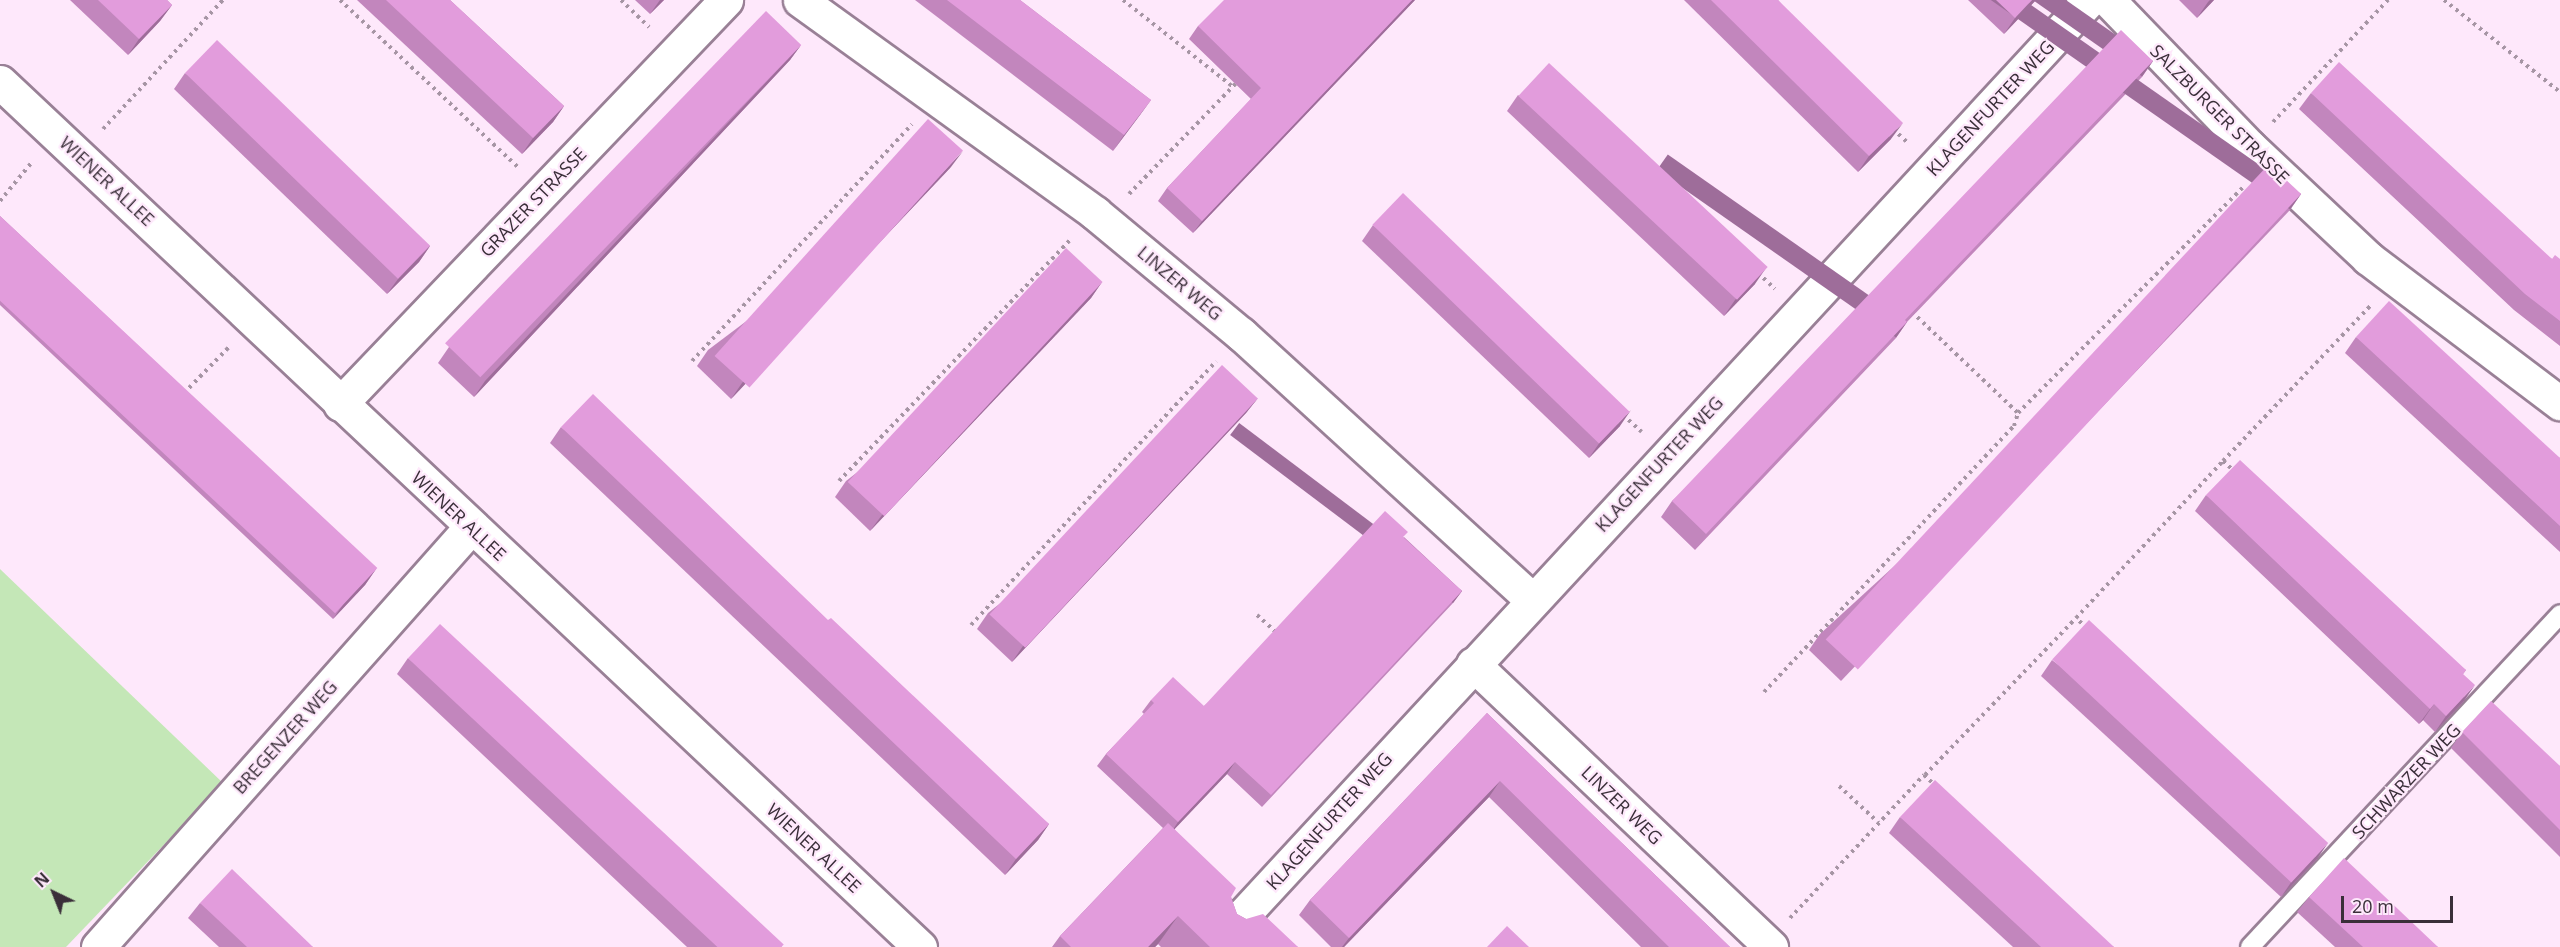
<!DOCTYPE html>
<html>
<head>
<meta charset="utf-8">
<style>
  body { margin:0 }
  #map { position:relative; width:2560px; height:947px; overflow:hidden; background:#fee8fb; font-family:"Open Sans",sans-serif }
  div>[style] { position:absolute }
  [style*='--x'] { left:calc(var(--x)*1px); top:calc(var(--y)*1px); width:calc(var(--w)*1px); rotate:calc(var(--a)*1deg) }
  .green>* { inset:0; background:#c4e7b7 }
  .path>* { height:4px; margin-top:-2px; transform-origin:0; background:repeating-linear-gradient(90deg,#a695a4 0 3px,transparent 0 7.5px) }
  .roads { filter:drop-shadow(2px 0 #998096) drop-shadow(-2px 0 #998096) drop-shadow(0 2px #998096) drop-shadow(0 -2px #998096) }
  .service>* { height:18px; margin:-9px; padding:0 9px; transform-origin:9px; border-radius:9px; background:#fff }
  .minor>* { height:33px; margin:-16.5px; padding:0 16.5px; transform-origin:16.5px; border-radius:16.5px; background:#fff }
  .wall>* { inset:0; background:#c286bd }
  .shaded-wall>* { inset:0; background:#9e6d9a; transform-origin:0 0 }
  .building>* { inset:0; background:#e29cdc; transform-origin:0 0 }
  span { translate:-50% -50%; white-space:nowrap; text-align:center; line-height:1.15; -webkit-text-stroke:4.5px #fee8fb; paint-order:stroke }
  .street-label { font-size:18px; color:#3a2f39 }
  .north { position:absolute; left:24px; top:863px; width:60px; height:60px; -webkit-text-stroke:4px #fee8fb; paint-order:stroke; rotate:317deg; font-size:16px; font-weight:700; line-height:24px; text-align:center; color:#3a2f39 }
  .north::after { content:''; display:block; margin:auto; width:21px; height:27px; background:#3a2f39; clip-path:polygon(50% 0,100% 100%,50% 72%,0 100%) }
  .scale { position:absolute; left:2341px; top:896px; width:112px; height:27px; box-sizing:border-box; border:3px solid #3a2f39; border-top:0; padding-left:8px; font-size:18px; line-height:21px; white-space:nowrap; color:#3a2f39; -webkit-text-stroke:4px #fee8fb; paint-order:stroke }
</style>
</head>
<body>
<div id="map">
  <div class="green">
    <div style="clip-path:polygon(0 569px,223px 783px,66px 947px,0 947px)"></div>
  </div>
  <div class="path">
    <div style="--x:340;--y:0;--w:245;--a:43.2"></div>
    <div style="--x:621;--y:0;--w:39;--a:44"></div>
    <div style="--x:1123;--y:0;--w:140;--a:38.3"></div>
    <div style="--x:2444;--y:0;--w:148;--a:38.4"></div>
    <div style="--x:2273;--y:122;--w:168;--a:-46.7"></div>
    <div style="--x:103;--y:129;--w:176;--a:-47.1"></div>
    <div style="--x:1893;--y:129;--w:22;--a:43"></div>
    <div style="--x:1129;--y:194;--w:157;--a:-46"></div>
    <div style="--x:0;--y:201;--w:50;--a:-50.6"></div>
    <div style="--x:1758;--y:273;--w:23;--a:43"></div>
    <div style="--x:1912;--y:312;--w:146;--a:43.6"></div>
    <div style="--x:692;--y:361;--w:323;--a:-47.1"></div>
    <div style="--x:184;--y:393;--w:64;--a:-45.6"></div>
    <div style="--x:1623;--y:415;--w:25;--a:42"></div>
    <div style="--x:2223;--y:461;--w:215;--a:-46.5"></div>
    <div style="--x:839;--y:481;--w:335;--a:-46.2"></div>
    <div style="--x:1257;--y:615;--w:25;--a:42"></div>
    <div style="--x:971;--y:625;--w:360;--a:-47.1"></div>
    <div style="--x:2087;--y:628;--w:15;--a:-138"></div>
    <div style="--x:2076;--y:618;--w:215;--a:-46.9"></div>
    <div style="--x:2223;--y:461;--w:15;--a:42"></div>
    <div style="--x:1764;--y:692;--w:365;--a:-46.8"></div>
    <div style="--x:2014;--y:426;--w:14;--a:-73"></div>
    <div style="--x:2018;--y:413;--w:319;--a:-45.1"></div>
    <div style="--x:1925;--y:775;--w:218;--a:-46.1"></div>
    <div style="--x:1839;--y:786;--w:54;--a:42.8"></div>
    <div style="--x:1790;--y:918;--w:196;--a:-46.9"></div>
    <div style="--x:1924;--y:775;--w:16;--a:43"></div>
  </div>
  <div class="roads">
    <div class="service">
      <div style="--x:2250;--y:947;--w:455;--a:-47"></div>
    </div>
    <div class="minor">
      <div style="--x:800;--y:0;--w:364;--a:35.8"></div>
      <div style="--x:1095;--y:213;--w:190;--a:39.7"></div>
      <div style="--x:1241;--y:334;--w:394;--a:42.4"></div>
      <div style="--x:2108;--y:0;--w:204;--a:46"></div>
      <div style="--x:2250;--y:147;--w:162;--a:43.2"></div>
      <div style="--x:2368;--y:258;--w:241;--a:37.1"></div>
      <div style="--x:0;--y:82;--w:1263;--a:43.24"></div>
      <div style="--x:340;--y:404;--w:559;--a:-46.31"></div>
      <div style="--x:1473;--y:664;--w:411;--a:43.5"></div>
      <div style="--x:1230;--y:929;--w:1265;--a:-47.24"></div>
      <div style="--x:98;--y:947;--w:562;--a:-48.39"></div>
    </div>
  </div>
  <div class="wall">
    <div style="clip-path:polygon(70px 0,167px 0,172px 5px,160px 21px,128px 55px)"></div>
    <div style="clip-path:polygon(357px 0,450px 0,564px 106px,553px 122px,522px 154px)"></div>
    <div style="clip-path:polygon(635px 0,664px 0,650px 14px)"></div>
    <div style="clip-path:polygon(915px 0,1020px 0,1151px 100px,1113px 151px)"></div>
    <div style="clip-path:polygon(1415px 0,1193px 233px,1158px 201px,1167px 188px,1251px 99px,1189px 39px,1198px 26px)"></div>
    <div style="clip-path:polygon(1684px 0,1778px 0,1891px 139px,1858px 172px)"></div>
    <div style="clip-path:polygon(1968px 0,2036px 0,2004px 34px)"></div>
    <div style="clip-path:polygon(2179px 0,2214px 0,2197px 18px)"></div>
    <div style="clip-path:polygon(801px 45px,790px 60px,474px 397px,438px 363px,449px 347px)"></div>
    <div style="clip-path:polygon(2153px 61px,2142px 77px,1907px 322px,1896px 338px,1695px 550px,1661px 517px,1672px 501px)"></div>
    <div style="clip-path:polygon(185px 73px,430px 246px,419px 262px,387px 294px,174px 89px)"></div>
    <div style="clip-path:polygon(2311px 93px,2552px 259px,2560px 259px,2560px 346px,2514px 310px,2299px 109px)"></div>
    <div style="clip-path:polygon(1518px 95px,1755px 284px,1724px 316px,1507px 111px)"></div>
    <div style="clip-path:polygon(951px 167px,731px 399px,697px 366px,708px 350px)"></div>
    <div style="clip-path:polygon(2301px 194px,2290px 210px,1841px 681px,1809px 650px,1820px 634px)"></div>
    <div style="clip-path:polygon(0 216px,376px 569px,365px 585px,333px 619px,0 305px)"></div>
    <div style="clip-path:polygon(1373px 225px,1620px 426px,1589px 458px,1362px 241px)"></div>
    <div style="clip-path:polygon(1102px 282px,1091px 298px,870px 531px,835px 497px,846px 481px)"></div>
    <div style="clip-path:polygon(2356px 337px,2560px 458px,2560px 552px,2345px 353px)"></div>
    <div style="clip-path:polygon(1258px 398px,1246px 413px,1012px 662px,977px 629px,988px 613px)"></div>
    <div style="clip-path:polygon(561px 427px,1049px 824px,1038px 840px,1005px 875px,550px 443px)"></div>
    <div style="clip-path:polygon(2206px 495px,2466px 670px,2463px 674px,2464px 701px,2435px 732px,2423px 720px,2419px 724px,2195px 511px)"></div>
    <div style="clip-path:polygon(1404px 537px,1462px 591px,1453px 603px,1262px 807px,1227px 774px,1174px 829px,1231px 897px,1237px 914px,1298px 947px,1161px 947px,1158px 944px,1155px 947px,1052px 947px,1060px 936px,1163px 828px,1097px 766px,1106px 754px,1144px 714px,1142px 712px,1151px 700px,1204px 706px)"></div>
    <div style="clip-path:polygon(408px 658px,782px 947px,687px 947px,397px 674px)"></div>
    <div style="clip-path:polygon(2052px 660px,2317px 859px,2281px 897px,2041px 676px)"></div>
    <div style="clip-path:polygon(1487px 713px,1730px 947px,1641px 947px,1489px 797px,1344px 947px,1331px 947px,1299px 915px,1310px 900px)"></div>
    <div style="clip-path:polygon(2462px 732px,2560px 766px,2560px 857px,2451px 748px)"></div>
    <div style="clip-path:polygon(1900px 817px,2114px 947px,2013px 947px,1889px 833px)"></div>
    <div style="clip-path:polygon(2309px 897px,2438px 947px,2335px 947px,2297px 912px)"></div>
    <div style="clip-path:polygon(200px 903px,313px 947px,219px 947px,188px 918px)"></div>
  </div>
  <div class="shaded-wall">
    <div style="clip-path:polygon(660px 0,664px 0,650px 14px)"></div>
    <div style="clip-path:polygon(1412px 0,1415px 0,1193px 233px,1202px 221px)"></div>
    <div style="clip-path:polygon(2032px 0,2036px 0,2004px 34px,2015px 18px)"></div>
    <div style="clip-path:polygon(2210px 0,2214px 0,2197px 18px,2208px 2px)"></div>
    <div style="clip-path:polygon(172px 5px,160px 21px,128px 55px,139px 39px)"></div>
    <div style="clip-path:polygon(801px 45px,790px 60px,474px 397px,485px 381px)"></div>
    <div style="left:2153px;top:61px;width:19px;height:359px;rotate:125deg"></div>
    <div style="clip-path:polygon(1151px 100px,1140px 115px,1113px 151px,1124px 135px)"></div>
    <div style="clip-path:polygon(564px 106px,553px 122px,522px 154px,533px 138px)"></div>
    <div style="clip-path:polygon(1903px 123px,1891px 139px,1858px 172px,1869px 156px)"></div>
    <div style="clip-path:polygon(963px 151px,951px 167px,731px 399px,742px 383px)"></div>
    <div style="left:2301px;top:194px;width:19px;height:651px;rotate:125deg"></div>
    <div style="clip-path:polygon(430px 246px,419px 262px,387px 294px,398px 279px)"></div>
    <div style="clip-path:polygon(1766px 268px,1755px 284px,1724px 316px,1735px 300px)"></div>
    <div style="clip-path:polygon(1102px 282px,1091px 298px,870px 531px,882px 515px)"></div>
    <div style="left:1907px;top:322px;width:19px;height:292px;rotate:125deg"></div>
    <div style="clip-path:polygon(1258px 398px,1246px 413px,1012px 662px,1023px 646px)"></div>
    <div style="clip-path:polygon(1631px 410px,1620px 426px,1589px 458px,1600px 442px)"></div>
    <div style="clip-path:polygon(376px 569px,365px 585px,333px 619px,344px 603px)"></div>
    <div style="left:1462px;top:591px;width:15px;height:279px;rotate:127deg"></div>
    <div style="clip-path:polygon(2475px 685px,2464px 701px,2435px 732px,2446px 716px)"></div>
    <div style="clip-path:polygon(2434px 704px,2423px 720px,2419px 724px,2430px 709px)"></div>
    <div style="clip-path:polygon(1235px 762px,1227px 774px,1170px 834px,1178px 822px)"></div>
    <div style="clip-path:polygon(1500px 781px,1489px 797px,1344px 947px,1342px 947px,1349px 938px)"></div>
    <div style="clip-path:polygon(1049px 824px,1038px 840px,1005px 875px,1016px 859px)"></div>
    <div style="clip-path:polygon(2328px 843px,2317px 859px,2281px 897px,2292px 881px)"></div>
    <div style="clip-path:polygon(1178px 916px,1158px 944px,1155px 947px,1148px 947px)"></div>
  </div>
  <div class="building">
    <div style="clip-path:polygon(98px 0,167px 0,172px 5px,139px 39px)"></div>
    <div style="clip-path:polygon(386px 0,450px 0,564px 106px,533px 138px)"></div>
    <div style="clip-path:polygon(947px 0,1020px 0,1151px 100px,1124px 135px)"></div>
    <div style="clip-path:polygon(1224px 0,1412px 0,1202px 221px,1167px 188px,1261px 88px,1198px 26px)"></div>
    <div style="clip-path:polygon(1711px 0,1778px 0,1903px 123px,1869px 156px)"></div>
    <div style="clip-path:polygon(1996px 0,2032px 0,2015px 18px)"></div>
    <div style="left:766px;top:11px;width:49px;height:462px;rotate:44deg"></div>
    <div style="clip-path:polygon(2121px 30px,2153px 61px,1905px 320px,1907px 322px,1706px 534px,1672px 501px)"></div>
    <div style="left:217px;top:40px;width:296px;height:46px;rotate:44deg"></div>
    <div style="clip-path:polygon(2339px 62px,2552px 259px,2555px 255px,2560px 259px,2560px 321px,2525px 294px,2311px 93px)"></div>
    <div style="left:1549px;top:63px;width:299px;height:45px;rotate:43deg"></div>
    <div style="left:928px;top:119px;width:47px;height:319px;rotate:42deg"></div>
    <div style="left:2269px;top:164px;width:44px;height:650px;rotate:43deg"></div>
    <div style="left:1403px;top:193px;width:315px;height:44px;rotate:44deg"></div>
    <div style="left:0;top:216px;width:516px;height:62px;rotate:43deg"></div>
    <div style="left:1066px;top:248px;width:50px;height:320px;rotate:43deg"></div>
    <div style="clip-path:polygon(2389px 301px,2560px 458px,2560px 526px,2356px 337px)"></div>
    <div style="left:1222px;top:365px;width:49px;height:341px;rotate:43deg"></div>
    <div style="clip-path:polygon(593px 394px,828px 620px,831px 618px,1049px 824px,1016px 859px,561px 427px)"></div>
    <div style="clip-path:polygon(2240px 460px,2466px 670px,2463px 674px,2475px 685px,2446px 716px,2434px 704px,2430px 709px,2206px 495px)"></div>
    <div style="clip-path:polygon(1385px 511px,1408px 532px,1403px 537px,1462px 591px,1271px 795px,1235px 762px,1178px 822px,1106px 754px,1154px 703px,1151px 700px,1173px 677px,1204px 706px)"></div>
    <div style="left:2089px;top:620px;width:327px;height:54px;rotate:43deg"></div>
    <div style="left:440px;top:624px;width:470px;height:47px;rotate:43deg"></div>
    <div style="clip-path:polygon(2491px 701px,2560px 766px,2560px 830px,2462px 732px)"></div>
    <div style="clip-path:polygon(1487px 713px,1730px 947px,1669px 947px,1500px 781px,1349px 938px,1310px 900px)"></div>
    <div style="clip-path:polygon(1935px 780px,2114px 947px,2041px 947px,1900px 817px)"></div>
    <div style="clip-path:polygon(1168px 823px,1236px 888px,1231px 897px,1237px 914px,1246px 919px,1263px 914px,1298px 947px,1210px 947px,1178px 916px,1148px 947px,1071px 947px,1060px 936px)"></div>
    <div style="clip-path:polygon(2344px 858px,2438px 947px,2363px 947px,2309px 897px)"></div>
    <div style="clip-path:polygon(232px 869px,313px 947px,247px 947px,200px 903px)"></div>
    <div style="clip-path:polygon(1507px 926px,1529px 947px,1487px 947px)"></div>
  </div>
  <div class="street-label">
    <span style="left:1990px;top:108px;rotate:-47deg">KLAGENFURTER WEG</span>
    <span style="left:2220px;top:114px;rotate:45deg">SALZBURGER STRASSE</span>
    <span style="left:107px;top:181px;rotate:43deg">WIENER ALLEE</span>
    <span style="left:533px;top:202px;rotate:-46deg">GRAZER STRASSE</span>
    <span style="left:1180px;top:283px;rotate:40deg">LINZER WEG</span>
    <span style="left:1659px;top:464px;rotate:-47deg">KLAGENFURTER WEG</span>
    <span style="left:459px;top:516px;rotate:43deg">WIENER ALLEE</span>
    <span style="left:285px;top:737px;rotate:-48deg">BREGENZER WEG</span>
    <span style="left:2406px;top:781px;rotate:-47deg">SCHWARZER WEG</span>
    <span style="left:1622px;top:805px;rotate:44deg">LINZER WEG</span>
    <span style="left:1329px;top:821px;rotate:-48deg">KLAGENFURTER WEG</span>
    <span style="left:814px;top:848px;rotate:43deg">WIENER ALLEE</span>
  </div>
  <div class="north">N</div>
  <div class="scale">20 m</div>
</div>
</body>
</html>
